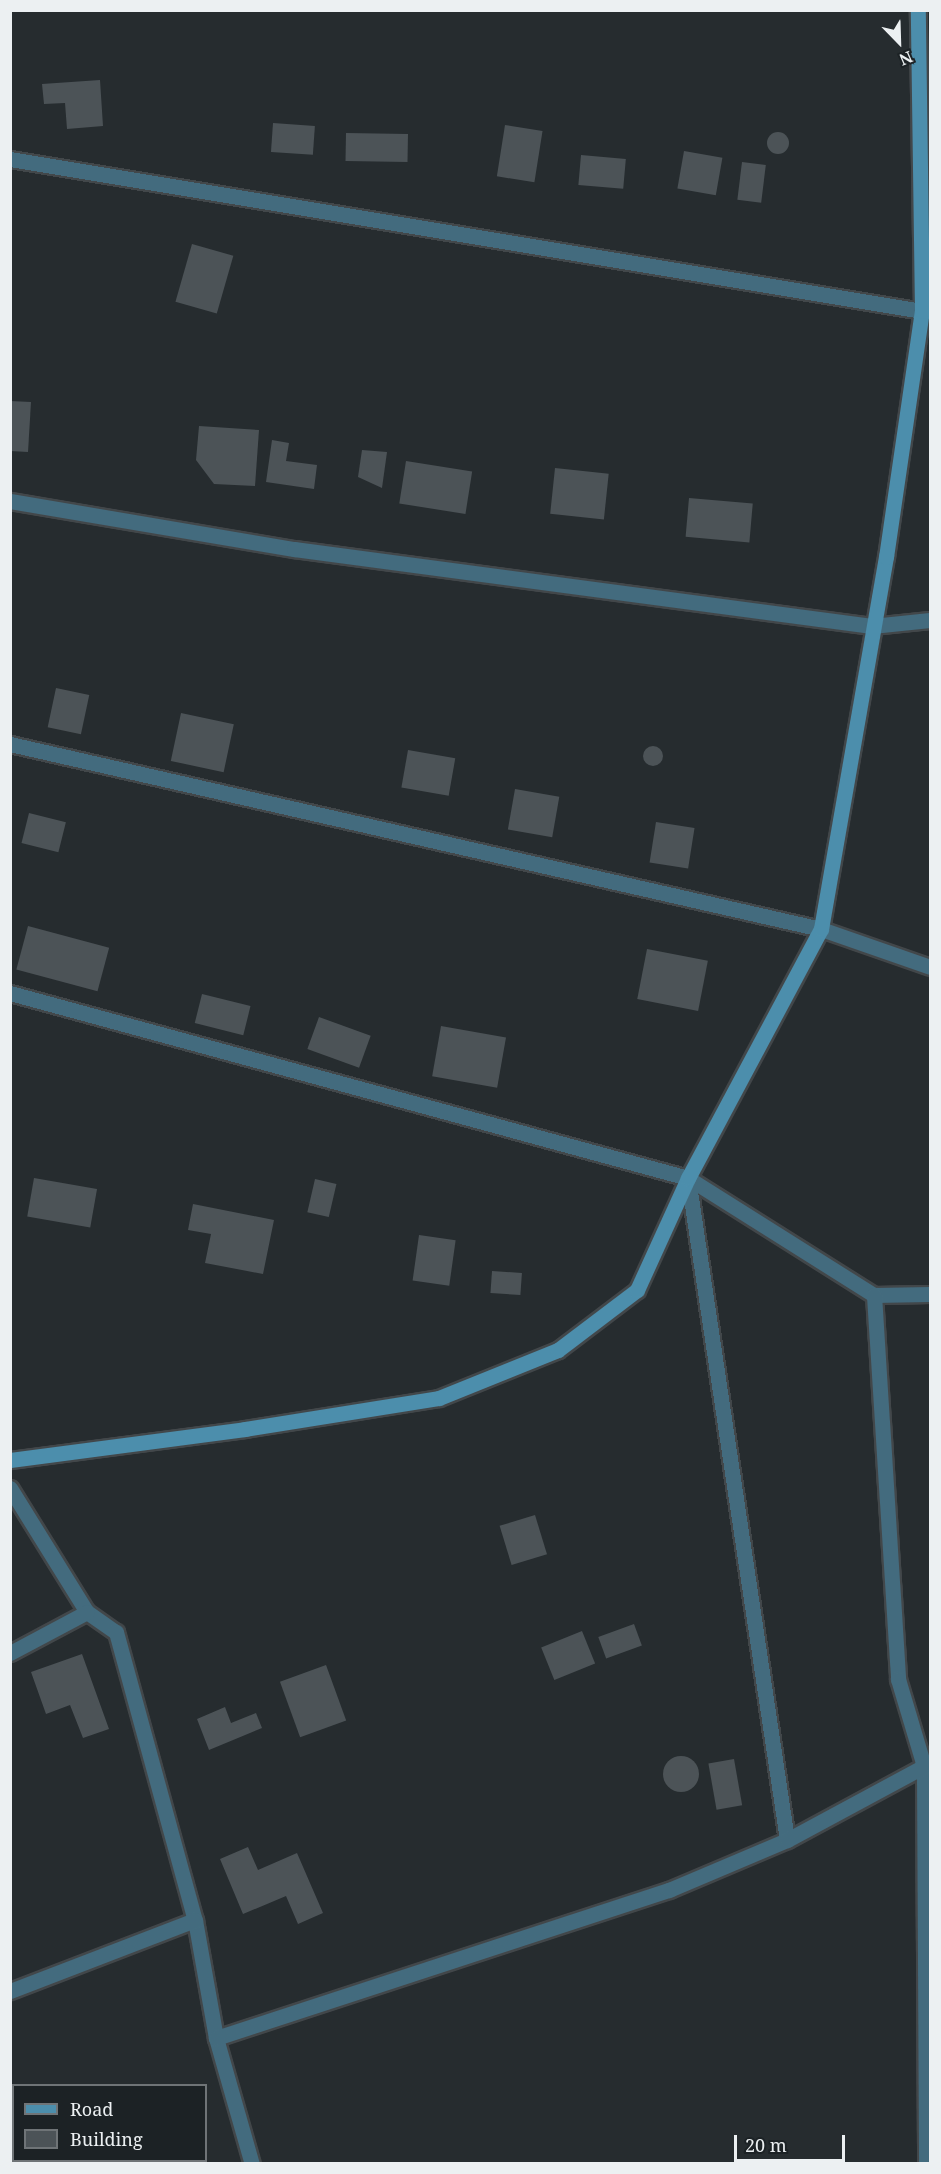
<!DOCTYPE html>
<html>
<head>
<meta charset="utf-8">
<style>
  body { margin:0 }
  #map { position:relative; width:941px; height:2174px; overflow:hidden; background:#262c2f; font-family:"Noto Serif",serif }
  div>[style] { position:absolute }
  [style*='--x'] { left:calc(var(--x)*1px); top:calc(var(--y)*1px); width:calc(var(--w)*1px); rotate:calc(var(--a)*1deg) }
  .building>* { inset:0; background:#4c5357; transform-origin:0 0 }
  .round { border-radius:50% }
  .roads { filter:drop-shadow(2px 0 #42474a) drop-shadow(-2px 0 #42474a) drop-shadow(0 2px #42474a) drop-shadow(0 -2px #42474a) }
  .street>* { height:15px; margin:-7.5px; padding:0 7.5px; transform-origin:7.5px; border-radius:7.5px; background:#436b7e }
  .secondary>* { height:15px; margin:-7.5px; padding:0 7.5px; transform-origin:7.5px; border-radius:7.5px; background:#4c8eac }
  span { translate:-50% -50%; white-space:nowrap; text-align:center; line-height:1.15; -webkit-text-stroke:5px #1c2225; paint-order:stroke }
  .frame { position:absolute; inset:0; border:12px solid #ecf0f2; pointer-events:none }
  .legend { position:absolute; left:12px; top:2084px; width:195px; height:78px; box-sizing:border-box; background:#1c2225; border:2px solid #6f7477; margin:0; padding:8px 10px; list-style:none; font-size:18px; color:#ecf0f2 }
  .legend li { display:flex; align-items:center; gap:12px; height:30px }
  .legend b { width:30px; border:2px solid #6f7477 }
  .north { position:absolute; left:869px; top:12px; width:60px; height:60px; -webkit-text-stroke:4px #1c2225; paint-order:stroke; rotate:157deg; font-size:16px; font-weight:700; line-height:24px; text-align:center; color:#ecf0f2 }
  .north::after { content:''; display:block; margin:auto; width:21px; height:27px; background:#ecf0f2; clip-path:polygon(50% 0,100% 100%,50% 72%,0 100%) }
  .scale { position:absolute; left:734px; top:2135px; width:111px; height:27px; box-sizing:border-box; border:3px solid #ecf0f2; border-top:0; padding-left:8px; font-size:18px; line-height:21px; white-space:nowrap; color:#ecf0f2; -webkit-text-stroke:4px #1c2225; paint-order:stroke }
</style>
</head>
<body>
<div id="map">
  <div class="building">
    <div style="clip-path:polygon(100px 80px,103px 126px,67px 129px,65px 103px,44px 104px,42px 84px)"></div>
    <div style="left:273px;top:123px;width:42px;height:29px;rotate:4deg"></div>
    <div style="left:505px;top:125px;width:38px;height:52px;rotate:9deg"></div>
    <div class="round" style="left:767px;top:132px;width:22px;height:22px"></div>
    <div style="left:346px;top:133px;width:62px;height:28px;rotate:1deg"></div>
    <div style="left:684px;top:151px;width:39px;height:38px;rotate:10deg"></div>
    <div style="left:581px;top:155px;width:45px;height:30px;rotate:5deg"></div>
    <div style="left:742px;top:162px;width:24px;height:38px;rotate:7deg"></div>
    <div style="left:192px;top:244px;width:43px;height:60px;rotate:16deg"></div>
    <div style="clip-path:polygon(10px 401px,31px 402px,28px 452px,10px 451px)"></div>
    <div style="clip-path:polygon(199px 426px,259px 430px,255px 486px,214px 484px,196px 460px)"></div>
    <div style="clip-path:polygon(272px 440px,289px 443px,286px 461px,317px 465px,314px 489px,266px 482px)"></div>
    <div style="clip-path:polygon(362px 450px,387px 452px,382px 488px,358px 477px)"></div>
    <div style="left:406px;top:461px;width:67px;height:43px;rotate:9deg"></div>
    <div style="left:555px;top:468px;width:54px;height:46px;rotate:6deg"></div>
    <div style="left:689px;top:498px;width:64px;height:39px;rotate:5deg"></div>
    <div style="left:56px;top:688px;width:34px;height:40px;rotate:12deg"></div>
    <div style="left:181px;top:713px;width:54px;height:49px;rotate:12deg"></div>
    <div class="round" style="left:643px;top:746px;width:20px;height:20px"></div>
    <div style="left:408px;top:750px;width:48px;height:38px;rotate:10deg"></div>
    <div style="left:515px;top:789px;width:45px;height:41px;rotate:10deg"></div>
    <div style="left:29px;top:813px;width:38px;height:31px;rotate:14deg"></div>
    <div style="left:656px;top:822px;width:39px;height:41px;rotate:9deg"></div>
    <div style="left:28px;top:926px;width:84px;height:45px;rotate:15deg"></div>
    <div style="left:647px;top:949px;width:62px;height:51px;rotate:11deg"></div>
    <div style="left:202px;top:994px;width:50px;height:30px;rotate:14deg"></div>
    <div style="left:319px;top:1017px;width:55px;height:34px;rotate:20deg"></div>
    <div style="left:441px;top:1026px;width:66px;height:51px;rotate:10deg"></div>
    <div style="left:34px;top:1178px;width:64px;height:39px;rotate:10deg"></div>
    <div style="left:315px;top:1179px;width:22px;height:34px;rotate:13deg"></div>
    <div style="clip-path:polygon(193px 1204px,274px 1220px,263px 1274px,205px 1263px,211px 1234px,188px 1230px)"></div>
    <div style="left:419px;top:1235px;width:37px;height:46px;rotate:8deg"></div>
    <div style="left:492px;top:1271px;width:30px;height:22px;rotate:4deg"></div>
    <div style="left:535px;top:1515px;width:41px;height:37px;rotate:73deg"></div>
    <div style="left:634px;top:1624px;width:23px;height:38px;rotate:70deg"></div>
    <div style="left:582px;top:1631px;width:35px;height:44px;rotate:68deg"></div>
    <div style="clip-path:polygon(82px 1654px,109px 1729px,83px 1738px,70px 1705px,46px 1714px,31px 1672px)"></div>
    <div style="left:326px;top:1665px;width:59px;height:49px;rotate:70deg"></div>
    <div style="clip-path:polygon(225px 1707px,231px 1723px,256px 1713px,262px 1728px,209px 1750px,197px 1719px)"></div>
    <div class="round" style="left:663px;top:1756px;width:36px;height:36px"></div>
    <div style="left:734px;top:1759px;width:47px;height:26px;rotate:80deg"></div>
    <div style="clip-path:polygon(248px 1847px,258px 1870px,297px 1853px,323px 1913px,298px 1924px,286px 1896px,243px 1914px,220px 1859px)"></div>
  </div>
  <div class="roads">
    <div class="street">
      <div style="--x:10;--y:159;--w:925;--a:9.46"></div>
      <div style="--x:10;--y:501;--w:288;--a:9.6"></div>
      <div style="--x:294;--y:549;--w:583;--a:7.59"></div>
      <div style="--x:872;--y:626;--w:58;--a:-5.9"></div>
      <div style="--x:10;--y:744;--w:832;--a:12.85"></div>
      <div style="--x:821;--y:929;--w:115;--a:19.2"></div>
      <div style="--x:10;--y:993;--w:703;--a:15.26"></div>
      <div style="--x:688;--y:1178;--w:220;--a:32.2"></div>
      <div style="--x:874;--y:1295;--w:56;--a:-1"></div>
      <div style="--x:688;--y:1178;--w:669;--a:81.49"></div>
      <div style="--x:874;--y:1295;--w:385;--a:86.4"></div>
      <div style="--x:898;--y:1679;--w:91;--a:73.4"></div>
      <div style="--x:924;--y:1766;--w:398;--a:89.7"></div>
      <div style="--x:10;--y:1488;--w:146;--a:58.2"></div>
      <div style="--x:87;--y:1612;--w:35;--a:35"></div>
      <div style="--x:116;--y:1632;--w:299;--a:74.7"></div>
      <div style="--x:195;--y:1920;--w:120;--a:79.9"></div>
      <div style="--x:216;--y:2038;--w:131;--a:74.1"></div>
      <div style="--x:10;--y:1653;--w:87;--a:-28"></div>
      <div style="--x:10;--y:1991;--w:198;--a:-21"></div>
      <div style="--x:216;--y:2038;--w:477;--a:-18.1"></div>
      <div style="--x:669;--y:1890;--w:128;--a:-23"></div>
      <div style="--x:787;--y:1840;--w:162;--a:-28.3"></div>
    </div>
    <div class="secondary">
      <div style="--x:10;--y:1460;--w:237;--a:-7.5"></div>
      <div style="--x:245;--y:1429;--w:196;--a:-9.1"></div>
      <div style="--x:439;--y:1398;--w:128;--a:-22"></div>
      <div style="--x:558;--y:1350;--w:99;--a:-37.2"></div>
      <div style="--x:637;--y:1290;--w:123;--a:-65.5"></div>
      <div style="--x:688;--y:1178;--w:282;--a:-61.9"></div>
      <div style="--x:821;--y:929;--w:378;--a:-80.1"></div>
      <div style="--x:886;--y:557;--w:249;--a:-81.7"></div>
      <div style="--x:922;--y:311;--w:301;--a:-90.8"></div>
    </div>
  </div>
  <div class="frame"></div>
  <ul class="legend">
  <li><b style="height:8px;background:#4c8eac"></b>Road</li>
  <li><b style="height:16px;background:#4c5357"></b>Building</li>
  </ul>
  <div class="north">N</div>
  <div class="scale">20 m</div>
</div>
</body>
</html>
